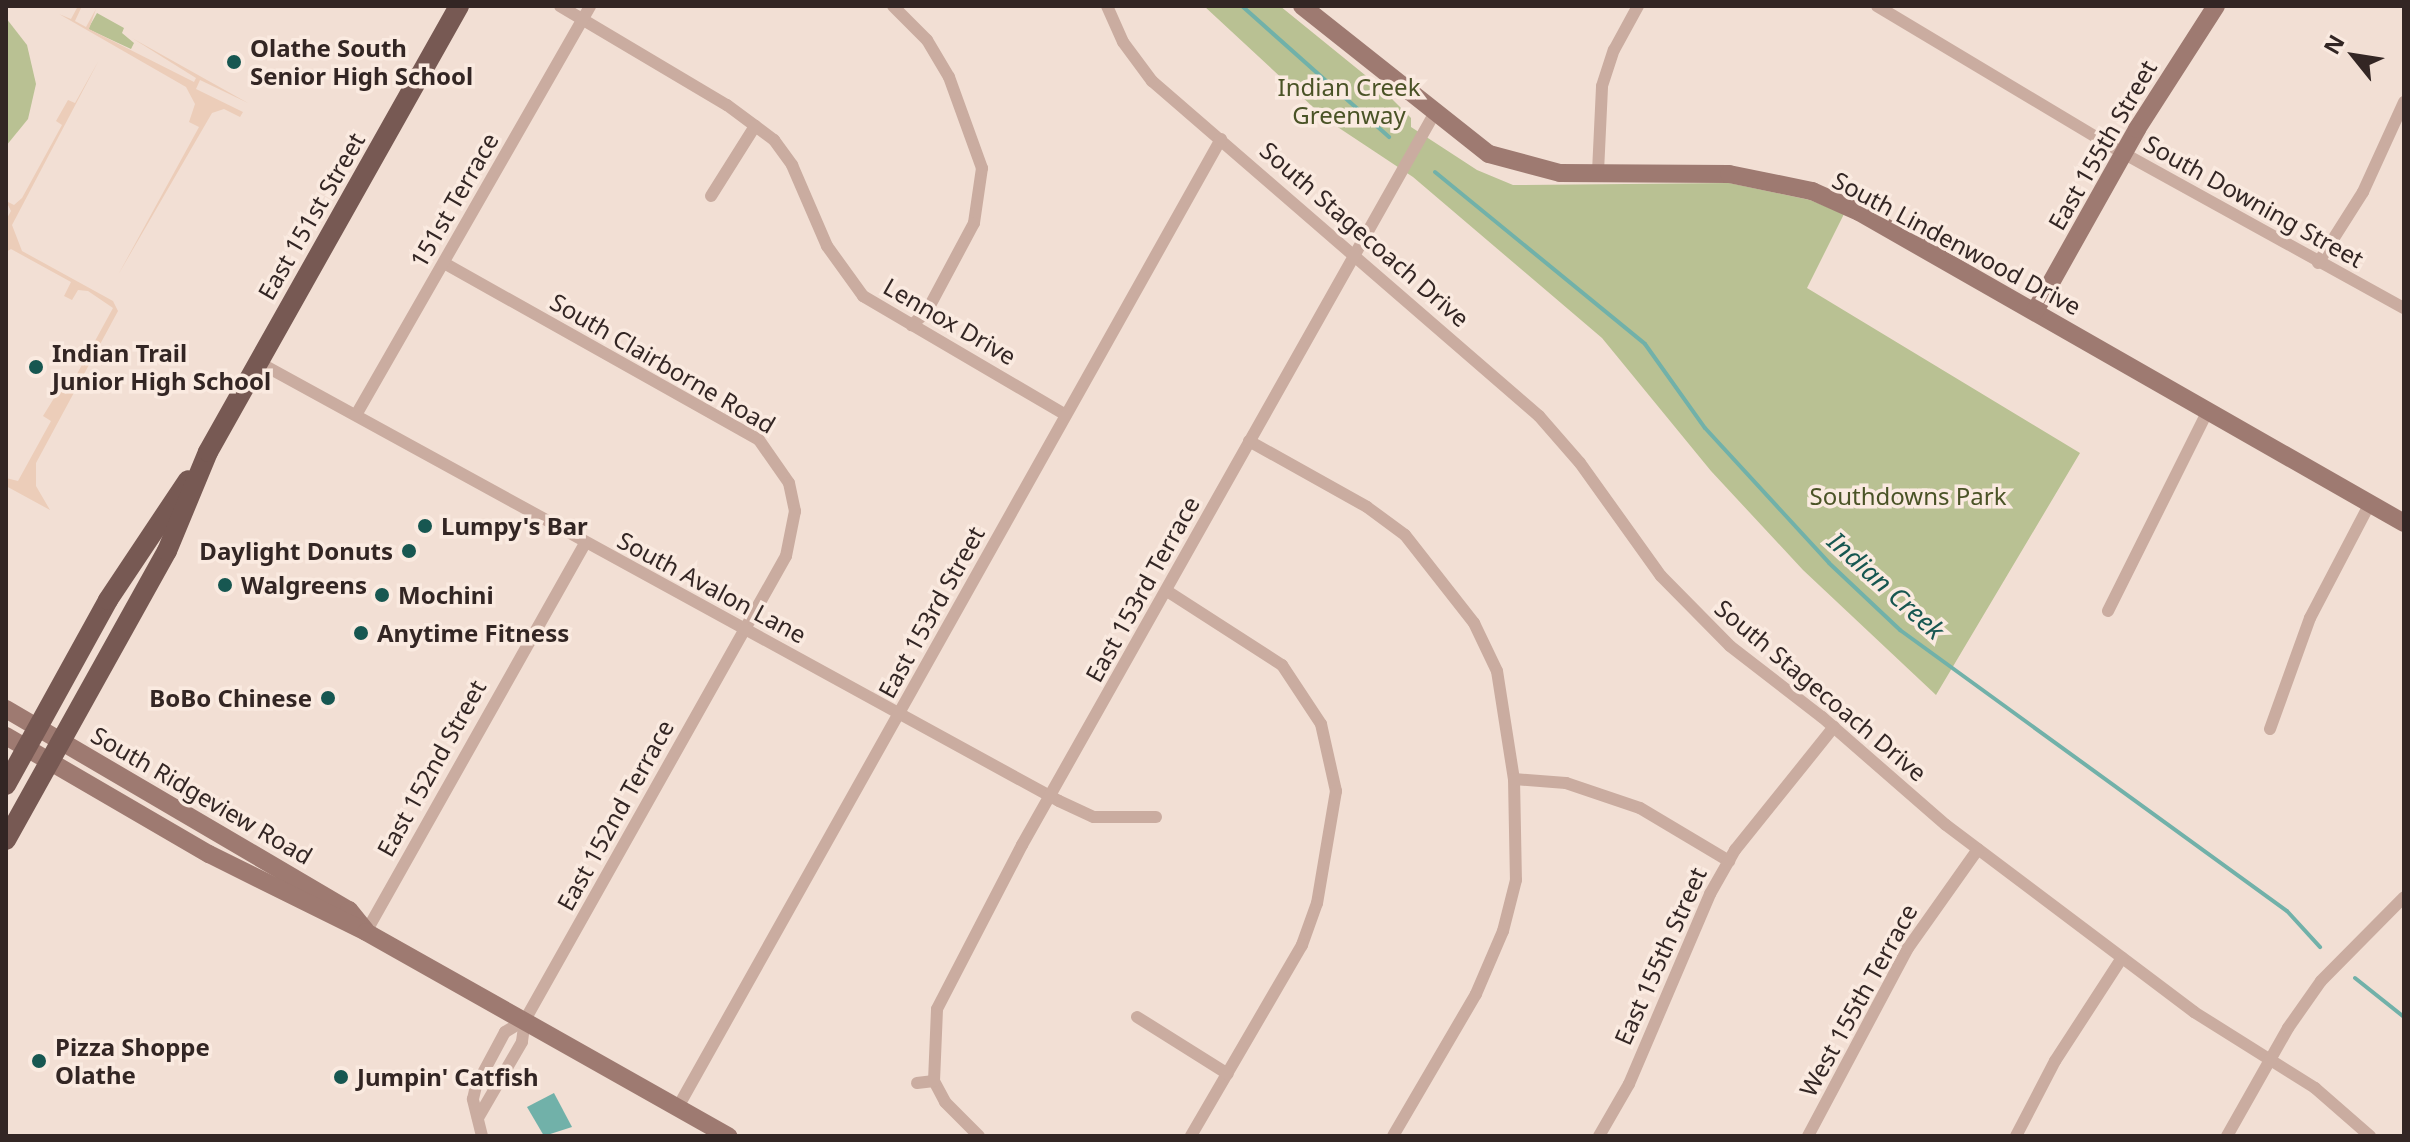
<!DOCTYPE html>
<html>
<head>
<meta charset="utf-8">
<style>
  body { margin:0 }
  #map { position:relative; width:2410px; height:1142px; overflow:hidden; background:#f2dfd4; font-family:"Noto Sans",sans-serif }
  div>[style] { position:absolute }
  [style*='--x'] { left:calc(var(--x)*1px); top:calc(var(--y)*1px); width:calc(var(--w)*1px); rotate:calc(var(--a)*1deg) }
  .green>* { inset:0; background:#b9c193 }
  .plaza>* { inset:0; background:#eccdb9 }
  .water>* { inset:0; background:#71b1a9 }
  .stream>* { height:4px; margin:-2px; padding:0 2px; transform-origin:2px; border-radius:2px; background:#71b1a9 }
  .street>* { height:12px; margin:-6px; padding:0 6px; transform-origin:6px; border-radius:6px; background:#caaca0 }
  .secondary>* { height:18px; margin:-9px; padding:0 9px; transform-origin:9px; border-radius:9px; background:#9e7a71 }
  .primary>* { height:20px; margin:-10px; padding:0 10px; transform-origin:10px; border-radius:10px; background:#775953 }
  .dots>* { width:22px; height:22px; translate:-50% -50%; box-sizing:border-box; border:4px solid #faeae0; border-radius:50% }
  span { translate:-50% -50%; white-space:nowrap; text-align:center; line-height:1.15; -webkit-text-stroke:7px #faeae0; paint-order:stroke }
  .poi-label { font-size:24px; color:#332624; font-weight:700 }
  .left { translate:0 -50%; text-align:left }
  .right { translate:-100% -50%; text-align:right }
  .park-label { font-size:24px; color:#4a5326 }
  .street-label { font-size:24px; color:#332624 }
  .water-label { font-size:26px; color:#175751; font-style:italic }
  .frame { position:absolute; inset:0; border:8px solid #332624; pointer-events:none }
  .north { position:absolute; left:2314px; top:16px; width:80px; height:80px; -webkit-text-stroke:6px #faeae0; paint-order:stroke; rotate:300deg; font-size:22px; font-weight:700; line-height:32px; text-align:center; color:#332624 }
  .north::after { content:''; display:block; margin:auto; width:28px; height:36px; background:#332624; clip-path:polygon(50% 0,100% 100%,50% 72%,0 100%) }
</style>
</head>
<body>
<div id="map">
  <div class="green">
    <div style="clip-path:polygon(1204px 6px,1280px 6px,1381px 88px,1411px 118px,1411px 127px,1477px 170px,1513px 185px,1729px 183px,1810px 200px,1844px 214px,1807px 288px,2080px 453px,1936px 695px,1803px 570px,1711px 471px,1602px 338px,1413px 177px,1327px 120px)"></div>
    <div style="clip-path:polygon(97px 13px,124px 28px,122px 33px,134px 43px,131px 49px,88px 29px)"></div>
    <div style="clip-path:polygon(6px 18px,27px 45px,36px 84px,28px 119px,6px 146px)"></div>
  </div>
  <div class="plaza">
    <div style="clip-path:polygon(78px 6px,82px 6px,75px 21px,86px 27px,96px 9px,89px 29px,194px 82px,196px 78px,132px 38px,248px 103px,200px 80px,196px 89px,243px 112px,240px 117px,224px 109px,212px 113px,118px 275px,199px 127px,189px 122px,195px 104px,186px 87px,59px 14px,71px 19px)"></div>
    <div style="clip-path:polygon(99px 60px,12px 225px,22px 251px,113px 301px,118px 311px,36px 463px,36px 486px,50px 510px,6px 486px,6px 478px,18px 481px,51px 421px,43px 416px,59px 390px,66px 394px,113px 308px,88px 291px,78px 290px,72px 300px,64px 296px,71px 282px,11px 249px,6px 252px,6px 220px,11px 211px,6px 201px,14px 205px,22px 198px,62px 125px,56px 121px,68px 100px,75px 103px)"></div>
  </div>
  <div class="water">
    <div style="clip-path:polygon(554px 1093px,572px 1127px,544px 1136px,527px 1107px)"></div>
  </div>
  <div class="stream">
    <div style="--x:1242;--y:6;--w:197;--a:41.7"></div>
    <div style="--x:1435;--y:172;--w:271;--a:39.3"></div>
    <div style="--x:1645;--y:344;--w:103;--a:54.5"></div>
    <div style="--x:1705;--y:428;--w:183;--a:47.4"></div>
    <div style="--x:1829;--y:563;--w:98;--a:43.3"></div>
    <div style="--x:1900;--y:630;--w:478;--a:36"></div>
    <div style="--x:2287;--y:911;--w:49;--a:47.5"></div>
    <div style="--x:2355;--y:978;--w:63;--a:38.5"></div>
  </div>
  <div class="street">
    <div style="--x:560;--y:6;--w:194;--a:30.7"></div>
    <div style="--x:727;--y:105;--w:59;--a:36.7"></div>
    <div style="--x:774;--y:140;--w:31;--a:54"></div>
    <div style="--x:792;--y:165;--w:88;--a:66.6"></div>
    <div style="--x:827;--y:246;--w:62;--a:54.2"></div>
    <div style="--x:863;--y:296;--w:235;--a:30.4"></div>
    <div style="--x:893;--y:6;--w:48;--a:45"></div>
    <div style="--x:927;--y:40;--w:43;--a:59.3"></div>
    <div style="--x:949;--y:77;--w:97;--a:70.1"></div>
    <div style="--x:982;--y:168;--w:56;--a:98.3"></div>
    <div style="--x:974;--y:223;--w:100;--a:118.1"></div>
    <div style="--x:927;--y:311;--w:21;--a:137"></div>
    <div style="--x:1107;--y:6;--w:39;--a:66"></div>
    <div style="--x:1123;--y:42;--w:49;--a:53.4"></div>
    <div style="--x:1152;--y:81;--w:512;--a:40.88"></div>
    <div style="--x:1539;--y:416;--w:62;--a:48.9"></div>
    <div style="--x:1580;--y:463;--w:139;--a:54.4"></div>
    <div style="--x:1661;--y:576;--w:98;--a:45.4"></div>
    <div style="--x:1730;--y:646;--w:116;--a:37.7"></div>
    <div style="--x:1822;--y:717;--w:164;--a:41.1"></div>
    <div style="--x:1946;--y:825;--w:311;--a:37"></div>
    <div style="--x:2194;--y:1012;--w:143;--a:32.1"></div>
    <div style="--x:2315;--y:1088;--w:73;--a:41.1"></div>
    <div style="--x:1877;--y:6;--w:287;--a:30.9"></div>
    <div style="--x:2123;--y:153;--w:321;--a:28.9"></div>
    <div style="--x:1598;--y:172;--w:86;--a:-87.3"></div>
    <div style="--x:1602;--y:86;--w:38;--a:-72"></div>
    <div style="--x:1614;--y:50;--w:50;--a:-61.4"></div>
    <div style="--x:711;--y:196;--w:83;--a:-57.8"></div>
    <div style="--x:444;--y:263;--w:361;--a:29.3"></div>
    <div style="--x:759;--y:440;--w:52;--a:55.1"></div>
    <div style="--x:789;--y:483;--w:29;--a:78"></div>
    <div style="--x:795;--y:511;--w:46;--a:101.3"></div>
    <div style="--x:786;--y:556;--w:532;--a:119.36"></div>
    <div style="--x:525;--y:1020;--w:22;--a:98"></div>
    <div style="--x:522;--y:1042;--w:88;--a:120.1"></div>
    <div style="--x:2318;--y:263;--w:84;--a:-57.6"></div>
    <div style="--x:2363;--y:192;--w:99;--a:-65.5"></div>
    <div style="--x:258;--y:362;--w:913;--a:28.73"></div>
    <div style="--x:1059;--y:801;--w:38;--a:25"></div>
    <div style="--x:1094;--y:817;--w:62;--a:0"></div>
    <div style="--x:356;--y:415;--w:471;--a:-60.2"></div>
    <div style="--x:1249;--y:441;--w:135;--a:29.2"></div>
    <div style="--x:1367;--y:507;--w:47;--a:36.4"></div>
    <div style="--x:1405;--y:535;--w:112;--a:51.9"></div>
    <div style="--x:1474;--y:623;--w:53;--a:64.4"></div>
    <div style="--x:1497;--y:671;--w:109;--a:81.1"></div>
    <div style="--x:1514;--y:779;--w:101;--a:88.9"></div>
    <div style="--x:1516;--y:880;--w:53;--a:104.3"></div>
    <div style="--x:1503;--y:931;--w:69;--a:113.2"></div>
    <div style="--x:1476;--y:994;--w:164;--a:120.3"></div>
    <div style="--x:1167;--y:591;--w:137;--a:32.8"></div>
    <div style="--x:1282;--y:665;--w:71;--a:56.5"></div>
    <div style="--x:1321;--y:724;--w:69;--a:77.4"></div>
    <div style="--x:1336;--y:791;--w:114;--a:99.6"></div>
    <div style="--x:1317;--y:903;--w:45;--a:109.7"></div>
    <div style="--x:1302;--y:945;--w:221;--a:120.2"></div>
    <div style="--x:2108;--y:611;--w:225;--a:-63.5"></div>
    <div style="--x:2270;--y:729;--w:118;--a:-70.2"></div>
    <div style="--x:2310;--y:618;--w:130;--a:-62.4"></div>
    <div style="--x:1514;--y:779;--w:52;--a:4.4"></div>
    <div style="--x:1566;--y:783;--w:78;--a:18.7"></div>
    <div style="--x:1640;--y:808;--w:104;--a:30.8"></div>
    <div style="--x:366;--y:932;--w:446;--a:-60.6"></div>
    <div style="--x:1137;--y:1017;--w:107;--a:32.1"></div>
    <div style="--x:934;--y:1081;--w:24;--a:62"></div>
    <div style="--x:945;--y:1102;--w:48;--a:45"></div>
    <div style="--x:917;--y:1083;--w:17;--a:-7"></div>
    <div style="--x:934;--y:1081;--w:72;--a:-87.6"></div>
    <div style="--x:937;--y:1009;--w:185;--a:-62.6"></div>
    <div style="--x:1022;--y:845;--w:839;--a:-60.59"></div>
    <div style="--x:678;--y:1107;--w:1110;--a:-60.71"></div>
    <div style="--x:482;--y:1136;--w:38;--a:-104"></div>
    <div style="--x:473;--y:1099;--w:13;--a:-77"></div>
    <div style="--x:476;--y:1086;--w:61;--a:-61.8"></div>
    <div style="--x:505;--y:1032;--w:23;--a:-31"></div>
    <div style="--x:1599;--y:1136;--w:60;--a:-60"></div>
    <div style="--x:1629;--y:1084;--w:207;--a:-66.9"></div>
    <div style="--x:1710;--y:894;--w:51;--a:-60.4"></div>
    <div style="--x:1735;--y:850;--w:158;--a:-51.2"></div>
    <div style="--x:1808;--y:1136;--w:213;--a:-62"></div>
    <div style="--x:1908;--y:948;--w:121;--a:-54.7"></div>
    <div style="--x:2016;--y:1136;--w:85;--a:-62.5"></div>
    <div style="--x:2055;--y:1061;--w:123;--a:-57"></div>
    <div style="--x:2227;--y:1136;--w:124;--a:-60.5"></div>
    <div style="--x:2288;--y:1028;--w:57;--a:-54.9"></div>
    <div style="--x:2321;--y:981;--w:118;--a:-45.3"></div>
  </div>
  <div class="secondary">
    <div style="--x:1302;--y:6;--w:238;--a:38.4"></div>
    <div style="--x:1489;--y:154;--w:73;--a:15"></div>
    <div style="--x:1560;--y:173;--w:169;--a:0.3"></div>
    <div style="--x:1729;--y:174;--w:85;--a:11.6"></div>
    <div style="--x:1812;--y:191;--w:51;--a:24.1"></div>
    <div style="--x:1859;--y:212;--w:627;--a:29.71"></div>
    <div style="--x:2035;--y:311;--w:209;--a:-60.7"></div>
    <div style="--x:2137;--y:129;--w:146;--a:-57.3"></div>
    <div style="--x:6;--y:709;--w:398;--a:30.4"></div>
    <div style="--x:349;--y:910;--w:26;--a:51"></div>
    <div style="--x:6;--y:736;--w:235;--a:30.2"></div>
    <div style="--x:209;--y:854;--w:175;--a:26.4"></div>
    <div style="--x:366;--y:932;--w:416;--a:29.4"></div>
  </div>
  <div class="primary">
    <div style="--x:6;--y:785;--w:211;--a:-61.1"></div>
    <div style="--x:108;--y:600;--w:144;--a:-56.3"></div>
    <div style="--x:6;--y:840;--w:331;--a:-60.9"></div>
    <div style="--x:167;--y:551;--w:107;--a:-67.5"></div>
    <div style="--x:208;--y:452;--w:512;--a:-60.63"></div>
  </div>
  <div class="dots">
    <div style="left:234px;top:62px;background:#175751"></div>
    <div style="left:36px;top:367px;background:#175751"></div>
    <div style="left:425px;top:526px;background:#175751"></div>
    <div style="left:409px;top:551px;background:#175751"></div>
    <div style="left:225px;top:585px;background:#175751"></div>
    <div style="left:382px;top:595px;background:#175751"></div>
    <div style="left:361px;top:633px;background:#175751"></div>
    <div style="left:328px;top:698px;background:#175751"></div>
    <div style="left:39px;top:1061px;background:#175751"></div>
    <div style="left:341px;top:1077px;background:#175751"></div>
  </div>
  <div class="poi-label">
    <span class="left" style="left:250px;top:62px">Olathe South<br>Senior High School</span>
    <span class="left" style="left:52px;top:367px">Indian Trail<br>Junior High School</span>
    <span class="left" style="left:441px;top:526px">Lumpy's Bar</span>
    <span class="right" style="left:393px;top:551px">Daylight Donuts</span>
    <span class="left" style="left:241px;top:585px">Walgreens</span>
    <span class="left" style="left:398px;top:595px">Mochini</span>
    <span class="left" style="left:377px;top:633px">Anytime Fitness</span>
    <span class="right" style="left:312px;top:698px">BoBo Chinese</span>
    <span class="left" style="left:55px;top:1061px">Pizza Shoppe<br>Olathe</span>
    <span class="left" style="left:357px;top:1077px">Jumpin' Catfish</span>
  </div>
  <div class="park-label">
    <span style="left:1349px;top:101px">Indian Creek<br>Greenway</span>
    <span style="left:1908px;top:496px">Southdowns Park</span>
  </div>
  <div class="street-label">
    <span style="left:2102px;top:145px;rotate:-60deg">East 155th Street</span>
    <span style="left:454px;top:200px;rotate:-60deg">151st Terrace</span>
    <span style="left:2254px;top:201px;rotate:29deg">South Downing Street</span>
    <span style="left:311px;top:216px;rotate:-60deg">East 151st Street</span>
    <span style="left:1365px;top:234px;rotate:41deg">South Stagecoach Drive</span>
    <span style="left:1957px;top:243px;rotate:28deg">South Lindenwood Drive</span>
    <span style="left:950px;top:321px;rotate:30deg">Lennox Drive</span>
    <span style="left:663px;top:363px;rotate:30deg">South Clairborne Road</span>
    <span style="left:712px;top:587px;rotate:28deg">South Avalon Lane</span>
    <span style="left:1142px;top:589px;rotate:-61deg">East 153rd Terrace</span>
    <span style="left:931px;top:612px;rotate:-61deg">East 153rd Street</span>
    <span style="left:1821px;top:690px;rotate:40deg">South Stagecoach Drive</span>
    <span style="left:431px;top:768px;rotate:-61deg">East 152nd Street</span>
    <span style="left:202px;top:795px;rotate:30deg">South Ridgeview Road</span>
    <span style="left:615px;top:815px;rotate:-61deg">East 152nd Terrace</span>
    <span style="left:1660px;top:956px;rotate:-66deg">East 155th Street</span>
    <span style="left:1858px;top:1000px;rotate:-61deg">West 155th Terrace</span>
  </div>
  <div class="water-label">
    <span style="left:1886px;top:586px;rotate:42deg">Indian Creek</span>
  </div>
  <div class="frame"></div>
  <div class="north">N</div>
</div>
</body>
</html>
